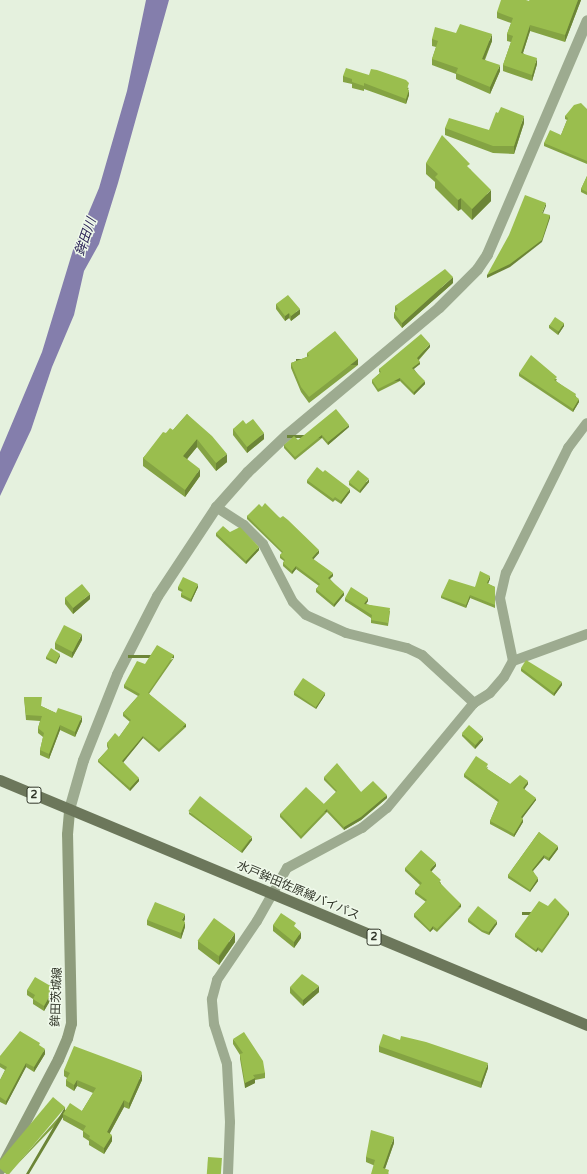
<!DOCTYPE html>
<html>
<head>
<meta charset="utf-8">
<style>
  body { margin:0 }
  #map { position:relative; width:587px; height:1174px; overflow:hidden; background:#e5f1de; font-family:"Varela Round","Noto Sans JP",sans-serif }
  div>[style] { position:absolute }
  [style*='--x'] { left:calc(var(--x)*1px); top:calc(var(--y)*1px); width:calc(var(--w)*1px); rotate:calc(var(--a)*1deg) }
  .water>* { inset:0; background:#847eac }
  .minor>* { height:10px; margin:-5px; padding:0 5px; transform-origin:5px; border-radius:5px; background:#9dab90 }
  .tertiary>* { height:11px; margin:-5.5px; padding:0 5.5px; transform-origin:5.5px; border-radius:5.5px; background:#9dab90 }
  .secondary>* { height:11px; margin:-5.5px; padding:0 5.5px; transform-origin:5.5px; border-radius:5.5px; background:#8e9c7c }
  .primary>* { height:11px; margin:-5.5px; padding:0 5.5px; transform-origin:5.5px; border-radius:5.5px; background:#6c775b }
  .wall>* { inset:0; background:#84a343 }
  .shaded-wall>* { inset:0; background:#6c8537; transform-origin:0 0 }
  .building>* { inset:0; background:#9abe4e; transform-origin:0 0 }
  span { translate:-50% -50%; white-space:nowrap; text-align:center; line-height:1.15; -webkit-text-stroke:3px #eff9ea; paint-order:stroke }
  .shield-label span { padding:1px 3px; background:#eff9ea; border:1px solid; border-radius:3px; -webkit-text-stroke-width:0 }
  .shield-label { font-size:11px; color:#313629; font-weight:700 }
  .street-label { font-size:12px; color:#313629 }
  .water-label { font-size:13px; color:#292155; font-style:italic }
</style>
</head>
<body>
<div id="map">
  <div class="water">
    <div style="clip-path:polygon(146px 0,169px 0,118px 183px,99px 244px,84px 271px,74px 315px,52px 367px,31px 430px,0 496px,0 452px,42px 352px,73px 250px,99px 188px,127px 91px)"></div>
  </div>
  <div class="minor">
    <div style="--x:216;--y:507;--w:33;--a:33"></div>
    <div style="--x:244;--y:525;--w:27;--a:45"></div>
    <div style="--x:263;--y:544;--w:65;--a:62.7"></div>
    <div style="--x:293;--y:602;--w:18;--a:45"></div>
    <div style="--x:306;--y:615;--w:44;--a:24.2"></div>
    <div style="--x:346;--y:633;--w:63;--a:13.8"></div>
    <div style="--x:407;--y:648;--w:17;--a:25"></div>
    <div style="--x:422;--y:655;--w:71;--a:42.7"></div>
    <div style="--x:513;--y:661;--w:79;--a:-20"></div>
    <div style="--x:228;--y:1174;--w:52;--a:-87.8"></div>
    <div style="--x:230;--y:1122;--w:58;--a:-93"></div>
    <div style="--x:227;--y:1064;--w:42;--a:-108"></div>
    <div style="--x:214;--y:1024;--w:25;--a:-95"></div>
    <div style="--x:212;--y:999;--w:20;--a:-75"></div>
    <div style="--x:217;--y:980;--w:71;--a:-55.9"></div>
    <div style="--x:257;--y:921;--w:61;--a:-60.5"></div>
    <div style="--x:287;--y:868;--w:85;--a:-28.1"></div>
    <div style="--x:362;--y:828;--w:32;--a:-39"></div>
    <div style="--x:387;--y:808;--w:136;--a:-50.4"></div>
    <div style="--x:474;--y:703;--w:19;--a:-32"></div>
    <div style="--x:490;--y:693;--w:21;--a:-49"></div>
    <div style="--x:504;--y:677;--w:18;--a:-61"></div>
    <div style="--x:513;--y:661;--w:64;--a:-101.7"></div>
    <div style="--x:500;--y:598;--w:26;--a:-77"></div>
    <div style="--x:506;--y:573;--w:140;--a:-63.6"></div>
    <div style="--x:568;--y:448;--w:31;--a:-53"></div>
  </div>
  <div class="tertiary">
    <div style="--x:69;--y:809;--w:51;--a:-74.1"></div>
    <div style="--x:83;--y:760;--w:92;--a:-68.4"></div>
    <div style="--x:117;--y:674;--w:88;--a:-62.9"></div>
    <div style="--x:157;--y:596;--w:107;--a:-56.5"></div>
    <div style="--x:216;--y:507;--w:47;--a:-48.5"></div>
    <div style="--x:247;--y:472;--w:54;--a:-43.5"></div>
    <div style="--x:286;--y:435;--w:199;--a:-39.9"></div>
    <div style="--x:439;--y:307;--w:54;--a:-45"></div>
    <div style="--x:477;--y:269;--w:18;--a:-56"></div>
    <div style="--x:487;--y:254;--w:254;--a:-66.9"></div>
  </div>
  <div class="secondary">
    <div style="--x:0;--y:1169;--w:124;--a:-62.2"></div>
    <div style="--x:58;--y:1059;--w:23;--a:-67"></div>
    <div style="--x:67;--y:1038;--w:16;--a:-75"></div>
    <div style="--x:71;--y:1023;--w:189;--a:-91.2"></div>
    <div style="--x:67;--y:834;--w:25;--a:-85"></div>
  </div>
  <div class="primary">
    <div style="--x:0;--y:780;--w:636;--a:22.65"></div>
  </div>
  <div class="wall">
    <div style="clip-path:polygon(530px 0,581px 0,565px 42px,530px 31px,523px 53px,537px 64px,532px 81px,503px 71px,503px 65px,511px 42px,507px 41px,507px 34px,511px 23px,497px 18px,497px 12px,529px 1px)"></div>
    <div style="clip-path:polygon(456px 33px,492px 41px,485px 60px,500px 71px,490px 94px,456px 79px,456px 74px,432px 65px,432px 59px,436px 47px,432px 46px,432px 39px)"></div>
    <div style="clip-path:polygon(369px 75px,409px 88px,408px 89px,409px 95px,406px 104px,364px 89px,364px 91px,352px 88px,352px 84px,343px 82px,343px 76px)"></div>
    <div style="clip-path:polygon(587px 109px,587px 164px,544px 146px,544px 143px,561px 135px,567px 120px,565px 119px,565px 116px)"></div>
    <div style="clip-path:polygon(524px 123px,514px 154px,493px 153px,445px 135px,445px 128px,489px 130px)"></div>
    <div style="clip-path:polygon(426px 163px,470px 169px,491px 201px,472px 220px,461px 209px,458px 211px,435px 188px,435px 182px,426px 174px)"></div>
    <div style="clip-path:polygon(587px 176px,587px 195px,581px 192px,581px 189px)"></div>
    <div style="clip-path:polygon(453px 283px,402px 328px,394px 318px,394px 313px,395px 312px,395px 306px)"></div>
    <div style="clip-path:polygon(276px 304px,300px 314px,291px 321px,289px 318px,285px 321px,276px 309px)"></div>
    <div style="clip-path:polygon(549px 325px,564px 326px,558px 335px,549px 328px)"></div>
    <div style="clip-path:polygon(430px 347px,419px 360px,420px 364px,414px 369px,425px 384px,414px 395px,400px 381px,378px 392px,372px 383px,372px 380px,380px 373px,379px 372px,379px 369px)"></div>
    <div style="clip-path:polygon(307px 353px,358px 365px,309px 403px,301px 392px,291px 368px,291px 363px,307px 357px)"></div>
    <div style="clip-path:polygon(519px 373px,557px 379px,556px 381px,576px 396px,576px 397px,579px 402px,573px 412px,519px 376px)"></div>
    <div style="clip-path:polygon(187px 414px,227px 462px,216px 471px,197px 447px,187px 459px,200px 476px,185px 497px,143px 466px,143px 458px,166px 433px,173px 430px)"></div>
    <div style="clip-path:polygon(246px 424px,264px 439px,247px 453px,233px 435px,233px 429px)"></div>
    <div style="clip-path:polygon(349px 427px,328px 445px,322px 438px,295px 460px,284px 448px,284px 445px,298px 440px)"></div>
    <div style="clip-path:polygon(307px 480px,350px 492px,341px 504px,335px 500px,333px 502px,307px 483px)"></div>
    <div style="clip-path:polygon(349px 482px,369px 482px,360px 493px,349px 485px)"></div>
    <div style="clip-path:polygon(262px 507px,280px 518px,319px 553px,313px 559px,333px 576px,330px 579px,344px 595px,334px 607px,316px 592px,316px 589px,319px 586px,296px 569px,292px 574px,283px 566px,283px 563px,284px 561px,280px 558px,280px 555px,282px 553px,247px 519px,247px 516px)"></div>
    <div style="clip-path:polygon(230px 532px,259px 550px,246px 564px,216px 536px,216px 533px)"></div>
    <div style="clip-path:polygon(490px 579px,488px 584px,495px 587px,495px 608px,470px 598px,466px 608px,441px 598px,441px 596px,475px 587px)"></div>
    <div style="clip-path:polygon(178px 587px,198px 587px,191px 602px,181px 597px,181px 594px,182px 592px,178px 590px)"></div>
    <div style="clip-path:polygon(65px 598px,90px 599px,73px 614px,65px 604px)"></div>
    <div style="clip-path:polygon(345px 598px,368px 601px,366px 604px,390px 611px,388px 626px,371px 623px,371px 618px,345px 601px)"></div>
    <div style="clip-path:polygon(82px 640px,72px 658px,55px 649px,55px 643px)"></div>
    <div style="clip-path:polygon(60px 656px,56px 664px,46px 659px,46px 657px)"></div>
    <div style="clip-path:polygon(174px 658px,149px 694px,186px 727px,159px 752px,143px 738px,123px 762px,139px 781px,130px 791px,98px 762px,98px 760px,108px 749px,107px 746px,107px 743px,119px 737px,130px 722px,123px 716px,123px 713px,138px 696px,124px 688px,124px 685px)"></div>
    <div style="clip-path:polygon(521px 668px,562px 685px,554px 696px,521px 671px)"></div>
    <div style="clip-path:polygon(294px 692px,325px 695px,316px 709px,294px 695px)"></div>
    <div style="clip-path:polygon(24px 697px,41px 706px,56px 713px,82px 721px,75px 737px,60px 730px,49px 759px,40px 755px,40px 750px,43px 737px,38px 733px,38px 728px,40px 721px,26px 720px)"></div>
    <div style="clip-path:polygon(462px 734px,483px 740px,475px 749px,462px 736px)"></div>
    <div style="clip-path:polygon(488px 767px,487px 769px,510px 784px,528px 784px,524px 789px,536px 800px,522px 818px,523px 822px,514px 837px,490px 824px,490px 821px,498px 802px,464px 777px,464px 774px)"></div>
    <div style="clip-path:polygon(324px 777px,361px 792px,387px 798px,361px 820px,344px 830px,327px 812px,301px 839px,280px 817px,280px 814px,324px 804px,336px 792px,324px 780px)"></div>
    <div style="clip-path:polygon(189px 812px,252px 840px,242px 853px,189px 814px)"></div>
    <div style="clip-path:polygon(539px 832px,558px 849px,549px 861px,544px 858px,533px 871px,538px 881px,530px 892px,508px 878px,508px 875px)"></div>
    <div style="clip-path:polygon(436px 866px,431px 872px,441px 883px,441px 884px,461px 907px,437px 932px,433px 929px,430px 932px,414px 917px,414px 914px,426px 902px,415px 894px,415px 891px,420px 885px,405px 871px,405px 868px)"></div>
    <div style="clip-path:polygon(548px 906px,569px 915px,542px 953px,538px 950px,536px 952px,515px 937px,515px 934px)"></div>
    <div style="clip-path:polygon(185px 919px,184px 921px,185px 927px,181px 939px,147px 925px,147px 920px)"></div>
    <div style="clip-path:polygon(468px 919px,497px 924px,489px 935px,482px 932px,468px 922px)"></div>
    <div style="clip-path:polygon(273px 925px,296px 928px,301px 938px,294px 948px,273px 931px)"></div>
    <div style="clip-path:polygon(198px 941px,235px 942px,219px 965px,198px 949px)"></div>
    <div style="clip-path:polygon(290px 987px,319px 992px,303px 1006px,290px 993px)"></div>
    <div style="clip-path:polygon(27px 990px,54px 994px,44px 1011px,33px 1004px,33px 999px,27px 995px)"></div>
    <div style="clip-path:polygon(233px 1039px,265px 1073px,265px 1078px,255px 1080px,255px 1083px,245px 1088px,240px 1059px,240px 1055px,233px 1044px)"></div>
    <div style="clip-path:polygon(400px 1040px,488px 1068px,481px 1088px,379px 1052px,379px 1046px)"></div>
    <div style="clip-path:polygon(40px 1046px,45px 1054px,34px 1072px,26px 1067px,6px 1105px,0 1102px,0 1080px,5px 1070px,0 1067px,0 1056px)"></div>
    <div style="clip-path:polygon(64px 1070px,142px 1080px,129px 1109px,124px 1107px,110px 1133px,112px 1141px,104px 1154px,89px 1145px,89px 1141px,83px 1137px,83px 1131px,63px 1120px,63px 1117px,8px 1174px,65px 1110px,82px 1111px,93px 1093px,77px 1086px,74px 1091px,66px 1086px,66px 1080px,67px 1078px,64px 1076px)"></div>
    <div style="clip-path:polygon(394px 1143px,385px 1169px,389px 1174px,373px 1165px,366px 1162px,366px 1157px)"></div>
  </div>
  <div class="shaded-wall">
    <div style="clip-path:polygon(578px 0,581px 0,565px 42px,565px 35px)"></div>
    <div style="clip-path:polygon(530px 25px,530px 31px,521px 59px,521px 53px)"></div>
    <div style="clip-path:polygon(492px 34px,492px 41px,482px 65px,482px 59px)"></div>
    <div style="clip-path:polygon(537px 58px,537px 64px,532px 81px,532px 75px)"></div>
    <div style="clip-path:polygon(500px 65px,500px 71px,490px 94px,490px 87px)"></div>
    <div style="clip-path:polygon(409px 90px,409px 95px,406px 104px,406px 99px)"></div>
    <div style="clip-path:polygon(524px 116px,524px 123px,514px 154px,514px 146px)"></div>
    <div style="clip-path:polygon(491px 190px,491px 201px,472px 220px,472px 209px)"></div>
    <div style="clip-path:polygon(461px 198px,461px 209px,458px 211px,458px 200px)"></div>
    <div style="clip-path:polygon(546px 203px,546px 206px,542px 216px,542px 213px)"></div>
    <div style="clip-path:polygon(550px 215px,550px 218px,542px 242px,510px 267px,487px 278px,487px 275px)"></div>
    <div style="clip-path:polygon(453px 277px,453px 283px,402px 328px,402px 323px)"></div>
    <div style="clip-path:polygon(300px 309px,300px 314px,291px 321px,291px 316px)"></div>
    <div style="clip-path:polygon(289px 313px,289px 318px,285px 321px,285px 316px)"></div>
    <div style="clip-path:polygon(564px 323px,564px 326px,558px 335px,558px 332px)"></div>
    <div style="clip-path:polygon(430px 344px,430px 347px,417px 361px,417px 358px)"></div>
    <div style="left:358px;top:359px;width:6px;height:62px;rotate:90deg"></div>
    <div style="clip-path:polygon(420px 362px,420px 364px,412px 370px,412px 368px)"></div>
    <div style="left:400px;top:378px;width:3px;height:25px;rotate:90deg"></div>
    <div style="clip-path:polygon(425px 381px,425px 384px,414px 395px,414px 392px)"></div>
    <div style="clip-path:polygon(579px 399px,579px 402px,573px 412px,573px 409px)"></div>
    <div style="clip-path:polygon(349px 425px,349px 427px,328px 445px,328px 442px)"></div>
    <div style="clip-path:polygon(264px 433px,264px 439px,247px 453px,247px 447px)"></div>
    <div style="left:322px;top:435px;width:3px;height:35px;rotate:90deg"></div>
    <div style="clip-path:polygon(197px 439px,197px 447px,183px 464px,183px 456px)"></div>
    <div style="clip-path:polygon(227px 454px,227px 462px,216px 471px,216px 463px)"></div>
    <div style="clip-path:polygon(200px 469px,200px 476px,185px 497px,185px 490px)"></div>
    <div style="clip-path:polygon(369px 479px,369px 482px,360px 493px,360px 491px)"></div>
    <div style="clip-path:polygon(350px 489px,350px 492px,341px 504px,341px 501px)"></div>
    <div style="clip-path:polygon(259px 547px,259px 550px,246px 564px,246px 561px)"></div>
    <div style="clip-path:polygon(319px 550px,319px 553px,312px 561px,312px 558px)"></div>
    <div style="clip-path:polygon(296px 566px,296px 569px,292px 574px,292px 571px)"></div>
    <div style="clip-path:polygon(333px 573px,333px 576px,328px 580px,328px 578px)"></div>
    <div style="clip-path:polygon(490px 576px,490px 579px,487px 586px,487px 583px)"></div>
    <div style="clip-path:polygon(198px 584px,198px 587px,191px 602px,191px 599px)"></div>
    <div style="clip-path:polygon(344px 592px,344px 595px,334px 607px,334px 604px)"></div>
    <div style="clip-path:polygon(90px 594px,90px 599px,73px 614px,73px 608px)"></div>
    <div style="clip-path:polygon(470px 595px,470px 598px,466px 608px,466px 605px)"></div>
    <div style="clip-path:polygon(368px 598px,368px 601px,364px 607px,364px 604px)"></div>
    <div style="clip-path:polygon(82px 634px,82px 640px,72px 658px,72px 652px)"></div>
    <div style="clip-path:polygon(60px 654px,60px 656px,56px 664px,56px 662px)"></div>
    <div style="left:174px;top:655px;width:3px;height:46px;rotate:90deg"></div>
    <div style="clip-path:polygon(562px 682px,562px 685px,554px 696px,554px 693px)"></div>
    <div style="clip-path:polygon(325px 693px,325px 695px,316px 709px,316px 706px)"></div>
    <div style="clip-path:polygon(82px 716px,82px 721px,75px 737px,75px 732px)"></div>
    <div style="left:186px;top:724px;width:3px;height:37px;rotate:90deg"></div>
    <div style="clip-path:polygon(60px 725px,60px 730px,49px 759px,49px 754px)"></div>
    <div style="clip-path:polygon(143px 736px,143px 738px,122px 764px,122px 761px)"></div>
    <div style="clip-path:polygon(483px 737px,483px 740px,475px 749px,475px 746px)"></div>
    <div style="clip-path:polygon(139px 778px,139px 781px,130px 791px,130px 788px)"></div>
    <div style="clip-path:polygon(528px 781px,528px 784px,523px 791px,523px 788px)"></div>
    <div style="clip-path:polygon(387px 795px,387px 798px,361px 820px,344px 830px,344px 827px)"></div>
    <div style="clip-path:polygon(536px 798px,536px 800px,521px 820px,521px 817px)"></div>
    <div style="left:327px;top:809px;width:3px;height:37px;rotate:90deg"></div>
    <div style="clip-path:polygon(523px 819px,523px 822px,514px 837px,514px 834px)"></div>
    <div style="clip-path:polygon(252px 837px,252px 840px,242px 853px,242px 851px)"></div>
    <div style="clip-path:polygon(558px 846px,558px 849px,549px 861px,549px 858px)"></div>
    <div style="clip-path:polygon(544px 855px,544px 858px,532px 872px,532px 870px)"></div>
    <div style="clip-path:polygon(436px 863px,436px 866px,430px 873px,430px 870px)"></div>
    <div style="clip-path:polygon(538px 878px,538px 881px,530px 892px,530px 890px)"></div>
    <div style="left:461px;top:904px;width:3px;height:35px;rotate:90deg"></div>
    <div style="left:569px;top:912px;width:3px;height:47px;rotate:90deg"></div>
    <div style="clip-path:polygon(185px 914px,185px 919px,182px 926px,182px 920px)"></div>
    <div style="clip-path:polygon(497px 921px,497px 924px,489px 935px,489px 932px)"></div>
    <div style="clip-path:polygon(185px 922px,185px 927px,181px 939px,181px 933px)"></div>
    <div style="clip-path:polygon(433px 926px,433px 929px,430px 932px,430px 930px)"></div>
    <div style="clip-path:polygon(301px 932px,301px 938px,294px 948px,294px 942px)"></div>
    <div style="clip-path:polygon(235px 933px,235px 942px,219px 965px,219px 957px)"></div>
    <div style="clip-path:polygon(538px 947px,538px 950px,536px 952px,536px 950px)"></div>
    <div style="clip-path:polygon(319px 986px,319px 992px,303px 1006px,303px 1000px)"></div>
    <div style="clip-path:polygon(54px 988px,54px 994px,44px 1011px,44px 1006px)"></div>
    <div style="clip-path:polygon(45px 1049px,45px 1054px,34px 1072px,34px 1067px)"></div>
    <div style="clip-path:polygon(26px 1063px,26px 1067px,6px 1105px,6px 1101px)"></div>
    <div style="clip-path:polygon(488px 1063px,488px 1068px,481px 1088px,481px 1082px)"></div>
    <div style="clip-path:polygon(142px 1073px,142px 1080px,129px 1109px,129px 1103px)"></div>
    <div style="clip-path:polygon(255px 1078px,255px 1083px,245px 1088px,245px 1083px)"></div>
    <div style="clip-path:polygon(77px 1080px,77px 1086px,74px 1091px,74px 1085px)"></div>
    <div style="clip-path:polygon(124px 1100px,124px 1107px,107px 1138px,107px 1132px)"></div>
    <div style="clip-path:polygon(65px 1107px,65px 1113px,63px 1114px,63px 1117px,29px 1174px,26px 1174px)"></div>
    <div style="clip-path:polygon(112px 1135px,112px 1141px,104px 1154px,104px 1148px)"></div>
    <div style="clip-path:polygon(394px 1137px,394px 1143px,383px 1174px,383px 1168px)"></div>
  </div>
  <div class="building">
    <div style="clip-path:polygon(501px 0,526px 0,529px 1px,530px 0,578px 0,565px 35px,530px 25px,521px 53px,537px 58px,532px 75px,503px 65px,513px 36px,507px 34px,513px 18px,497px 12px)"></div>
    <div style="clip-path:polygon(460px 24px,492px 34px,482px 59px,500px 65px,490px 87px,456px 73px,458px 68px,432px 59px,438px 41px,432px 39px,435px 27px,456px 33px)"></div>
    <div style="clip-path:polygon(346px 68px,369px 75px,371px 69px,377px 70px,406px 80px,409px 83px,407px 89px,409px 90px,406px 99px,364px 83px,364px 86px,352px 82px,352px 79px,343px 76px)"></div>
    <div style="clip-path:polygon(581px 103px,587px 109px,587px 161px,544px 143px,550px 130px,561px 135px,568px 118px,565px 116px,574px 105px)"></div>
    <div style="clip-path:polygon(501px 107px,524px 116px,514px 146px,493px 146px,445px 128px,449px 118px,489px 130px,496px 112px,498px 113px)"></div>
    <div style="clip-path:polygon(442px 135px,470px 164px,467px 166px,491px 190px,472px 209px,461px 198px,458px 200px,435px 177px,438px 174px,426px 163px)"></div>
    <div style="clip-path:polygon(587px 176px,587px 192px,581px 189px)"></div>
    <div style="clip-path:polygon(525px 195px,546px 203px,542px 213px,550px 215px,542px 240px,510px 264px,487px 275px,509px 235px)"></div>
    <div style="clip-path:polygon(445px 269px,453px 277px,402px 323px,394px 313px,398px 309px,395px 306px)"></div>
    <div style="clip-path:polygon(288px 295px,300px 309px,291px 316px,289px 313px,285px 316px,276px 304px)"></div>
    <div style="left:555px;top:317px;width:11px;height:10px;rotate:34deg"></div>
    <div style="clip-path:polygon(335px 331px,358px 359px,309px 397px,301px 387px,291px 363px,309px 356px,307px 353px)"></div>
    <div style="clip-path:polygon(421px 334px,430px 344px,417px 358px,420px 362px,412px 368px,425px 381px,414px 392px,400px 378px,378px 389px,372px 380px,381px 372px,379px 369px)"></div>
    <div style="clip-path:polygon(531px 355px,557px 377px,554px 380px,576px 394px,575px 396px,579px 399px,573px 409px,519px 373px)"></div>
    <div style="clip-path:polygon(336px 409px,349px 425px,328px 442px,322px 435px,295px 457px,284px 445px,294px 436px,298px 440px)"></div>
    <div style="clip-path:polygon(187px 414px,212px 436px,227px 454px,216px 463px,197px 439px,183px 456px,200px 469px,185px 490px,143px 458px,163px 432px,166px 433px,170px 428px,173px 430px)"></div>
    <div style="clip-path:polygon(253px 419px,264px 433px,247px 447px,233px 429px,243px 420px,246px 424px)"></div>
    <div style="clip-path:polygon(317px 467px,323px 472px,325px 470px,350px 489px,341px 501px,335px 497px,333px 499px,307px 480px)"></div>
    <div style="left:358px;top:470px;width:14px;height:15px;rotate:39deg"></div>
    <div style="clip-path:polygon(265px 503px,280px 518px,283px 516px,288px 520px,319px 550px,312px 558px,333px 573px,328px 578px,344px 592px,334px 604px,316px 589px,320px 584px,296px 566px,292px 571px,283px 563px,285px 560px,280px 555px,283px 552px,247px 516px,259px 504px,262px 507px)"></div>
    <div style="clip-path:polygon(223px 526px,230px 532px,240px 527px,259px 547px,246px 561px,216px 533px)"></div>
    <div style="clip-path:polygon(480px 571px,490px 576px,487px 583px,495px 587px,495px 605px,470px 595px,466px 605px,441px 596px,449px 579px,475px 587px)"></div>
    <div style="clip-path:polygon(183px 577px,198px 584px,191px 599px,181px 594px,183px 590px,178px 587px)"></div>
    <div style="left:82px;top:584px;width:13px;height:22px;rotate:51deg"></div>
    <div style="clip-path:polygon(351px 587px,368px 598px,364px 604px,390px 608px,388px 623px,371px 620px,372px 615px,345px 598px)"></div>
    <div style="left:64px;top:625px;width:20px;height:20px;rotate:27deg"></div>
    <div style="clip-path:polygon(157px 645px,174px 655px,148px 693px,186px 724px,159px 749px,143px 736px,122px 761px,139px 778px,130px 788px,98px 760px,109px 748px,107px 743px,115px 733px,119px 737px,131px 720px,123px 713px,140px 694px,124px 685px,137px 661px,145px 664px)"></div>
    <div style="clip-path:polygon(51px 648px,60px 654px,56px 662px,46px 657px)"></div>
    <div style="clip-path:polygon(526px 660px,562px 682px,554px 693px,521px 668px)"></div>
    <div style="left:303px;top:678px;width:27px;height:17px;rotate:34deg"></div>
    <div style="clip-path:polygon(24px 697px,42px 697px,41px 706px,56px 713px,58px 708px,82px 716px,75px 732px,60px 725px,49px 754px,40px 750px,44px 733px,38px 728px,42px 716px,26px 715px)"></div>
    <div style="left:469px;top:725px;width:18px;height:11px;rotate:41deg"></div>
    <div style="clip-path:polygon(476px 756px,488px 764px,486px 768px,510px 784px,520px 775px,528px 781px,523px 788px,536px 798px,521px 817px,523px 819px,514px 834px,490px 821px,499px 800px,464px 774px)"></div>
    <div style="clip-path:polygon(337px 763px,361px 792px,373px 781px,387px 795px,361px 817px,344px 827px,327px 809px,301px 836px,280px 814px,306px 787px,324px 804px,337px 791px,324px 777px)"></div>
    <div style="left:200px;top:796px;width:66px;height:19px;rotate:38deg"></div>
    <div style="clip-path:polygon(539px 832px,558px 846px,549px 858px,544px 855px,532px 870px,538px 878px,530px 890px,508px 875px)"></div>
    <div style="clip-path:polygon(421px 850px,436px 863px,430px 870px,441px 880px,439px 882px,461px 904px,437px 929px,433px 926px,430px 930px,414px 914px,427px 900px,415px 891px,422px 883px,405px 868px)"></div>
    <div style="clip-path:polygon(555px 898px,569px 912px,542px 950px,538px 947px,536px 950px,515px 934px,539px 901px,548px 906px)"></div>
    <div style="clip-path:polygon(155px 902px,185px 914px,182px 920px,185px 922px,181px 933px,147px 920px)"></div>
    <div style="clip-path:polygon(478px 906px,497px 921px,489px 932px,482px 930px,468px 919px)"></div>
    <div style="clip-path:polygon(281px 913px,296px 923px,294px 926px,301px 932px,294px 942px,273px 925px)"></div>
    <div style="left:214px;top:918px;width:26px;height:28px;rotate:36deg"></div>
    <div style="clip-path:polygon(302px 974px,319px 986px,303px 1000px,290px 987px)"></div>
    <div style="clip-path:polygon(35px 977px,54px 988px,44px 1006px,33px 999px,35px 995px,27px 990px)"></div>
    <div style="clip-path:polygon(20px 1031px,40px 1043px,39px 1045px,45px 1049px,34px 1067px,26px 1063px,6px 1101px,0 1097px,0 1080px,7px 1067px,0 1063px,0 1056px)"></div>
    <div style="clip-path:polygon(244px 1032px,263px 1061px,265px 1073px,253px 1075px,255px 1078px,245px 1083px,240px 1054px,243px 1053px,233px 1039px)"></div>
    <div style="clip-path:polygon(383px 1034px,400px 1040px,401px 1036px,426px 1042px,488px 1063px,481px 1082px,379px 1046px)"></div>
    <div style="clip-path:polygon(74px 1046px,141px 1071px,142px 1073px,129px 1103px,124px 1100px,107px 1132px,112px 1135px,104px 1148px,89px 1138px,90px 1136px,83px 1131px,86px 1126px,63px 1114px,70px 1103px,82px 1111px,96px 1088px,77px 1080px,74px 1085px,66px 1080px,70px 1073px,64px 1070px)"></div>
    <div style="left:53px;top:1097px;width:16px;height:89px;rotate:40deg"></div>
    <div style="clip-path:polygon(371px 1130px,394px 1137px,383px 1168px,389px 1170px,388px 1174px,371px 1174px,375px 1160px,366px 1157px)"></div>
    <div style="left:208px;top:1157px;width:14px;height:17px;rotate:4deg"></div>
  </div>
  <div class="shield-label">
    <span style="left:34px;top:795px">2</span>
    <span style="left:374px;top:937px">2</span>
  </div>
  <div class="street-label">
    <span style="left:298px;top:891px;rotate:23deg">水戸鉾田佐原線バイパス</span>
    <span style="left:57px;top:997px;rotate:-88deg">鉾田茨城線</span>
  </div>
  <div class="water-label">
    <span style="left:86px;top:237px;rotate:-71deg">鉾田川</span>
  </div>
</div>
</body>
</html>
